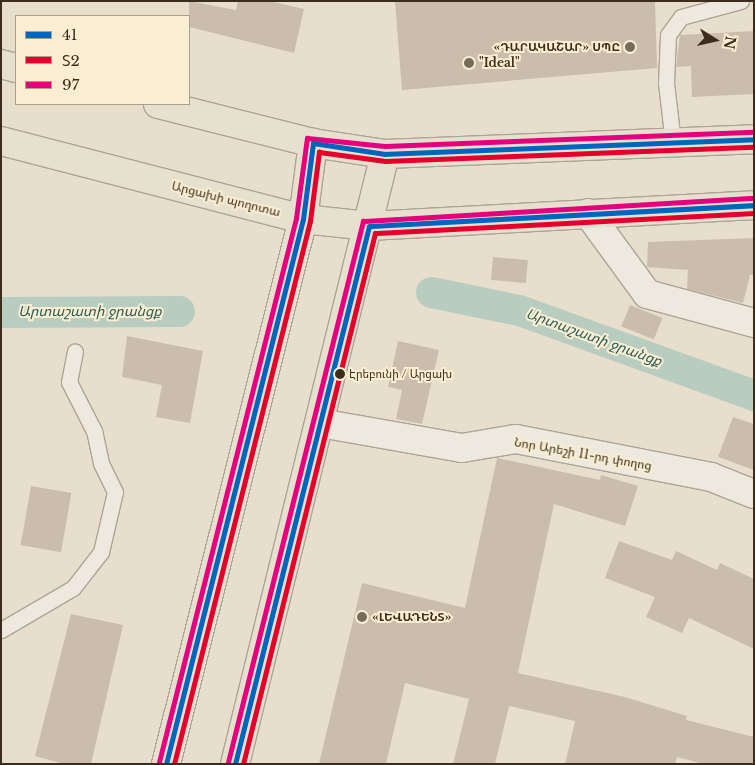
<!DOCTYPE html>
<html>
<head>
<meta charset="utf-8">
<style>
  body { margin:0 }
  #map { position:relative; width:755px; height:765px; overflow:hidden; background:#e7dfcb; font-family:"Libre Baskerville","Noto Sans Armenian",serif }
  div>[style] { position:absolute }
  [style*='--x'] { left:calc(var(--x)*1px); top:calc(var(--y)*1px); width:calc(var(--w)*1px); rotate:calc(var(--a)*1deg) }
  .canal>* { height:31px; margin:-15.5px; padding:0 15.5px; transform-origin:15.5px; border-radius:15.5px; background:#b8ccc0 }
  .building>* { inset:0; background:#cbbdac; transform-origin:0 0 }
  .roads { filter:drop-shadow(1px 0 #aca495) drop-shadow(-1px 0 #aca495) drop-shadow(0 1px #aca495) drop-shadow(0 -1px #aca495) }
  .lane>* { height:15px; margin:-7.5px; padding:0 7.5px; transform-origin:7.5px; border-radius:7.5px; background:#eee9df }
  .street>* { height:28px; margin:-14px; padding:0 14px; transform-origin:14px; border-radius:14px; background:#eee9df }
  .primary>* { height:28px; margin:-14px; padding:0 14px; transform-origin:14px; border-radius:14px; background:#e6e0cf }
  .bus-1>* { height:5px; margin:-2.5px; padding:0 2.5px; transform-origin:2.5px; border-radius:2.5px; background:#0065bd }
  .bus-2>* { height:5px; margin:-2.5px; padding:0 2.5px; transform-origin:2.5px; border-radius:2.5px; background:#e4002b }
  .bus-3>* { height:5px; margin:-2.5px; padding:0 2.5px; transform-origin:2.5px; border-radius:2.5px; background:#e5007d }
  .dots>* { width:14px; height:14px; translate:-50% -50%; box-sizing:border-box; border:2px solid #f9eed1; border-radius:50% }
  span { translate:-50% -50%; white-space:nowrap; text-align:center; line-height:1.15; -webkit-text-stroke:4px #f9eed1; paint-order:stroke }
  .bus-label { font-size:11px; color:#3b2c1c }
  .left { translate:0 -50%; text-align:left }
  .poi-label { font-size:12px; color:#3b2c1c; font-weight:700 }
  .right { translate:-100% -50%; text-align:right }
  .street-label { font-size:12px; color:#3b2c1c }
  .water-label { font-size:14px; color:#2a5d5b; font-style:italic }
  .frame { position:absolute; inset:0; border:2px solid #3b2c1c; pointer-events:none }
  .legend { position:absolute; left:15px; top:15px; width:175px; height:90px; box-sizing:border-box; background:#f9eed1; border:1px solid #ada089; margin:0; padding:6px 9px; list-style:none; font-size:15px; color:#3b2c1c }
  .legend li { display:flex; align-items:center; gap:10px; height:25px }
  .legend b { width:25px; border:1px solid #ada089 }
  .north { position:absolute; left:690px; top:15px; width:50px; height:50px; -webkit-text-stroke:4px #f9eed1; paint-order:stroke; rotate:100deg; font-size:14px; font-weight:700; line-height:20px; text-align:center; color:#3b2c1c }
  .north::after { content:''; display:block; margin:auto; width:18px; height:22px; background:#3b2c1c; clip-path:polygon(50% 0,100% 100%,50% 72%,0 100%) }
</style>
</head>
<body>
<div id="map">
  <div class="canal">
    <div style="--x:431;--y:292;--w:90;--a:11.6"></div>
    <div style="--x:519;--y:310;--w:250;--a:19.9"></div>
    <div style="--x:1;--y:312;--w:178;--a:-0.3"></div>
  </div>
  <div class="building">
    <div style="clip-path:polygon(189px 1px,236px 10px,238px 1px,269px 1px,304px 9px,294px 53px,189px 27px)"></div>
    <div style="clip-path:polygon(395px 1px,655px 1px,657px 68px,402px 90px)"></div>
    <div style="clip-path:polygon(754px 31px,754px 94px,692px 97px,691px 66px,676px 67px,680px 35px)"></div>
    <div style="clip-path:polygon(754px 238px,754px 275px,750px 275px,743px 303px,687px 289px,688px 270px,647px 267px,648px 242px)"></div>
    <div style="left:493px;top:257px;width:35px;height:23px;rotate:5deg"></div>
    <div style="left:630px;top:305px;width:35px;height:23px;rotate:22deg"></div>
    <div style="clip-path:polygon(127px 336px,203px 351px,190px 423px,156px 417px,162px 385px,122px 377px)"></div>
    <div style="clip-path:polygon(398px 341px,439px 350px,422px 424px,396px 419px,402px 390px,388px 387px)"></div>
    <div style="clip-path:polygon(733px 417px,754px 424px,754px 470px,718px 457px)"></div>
    <div style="clip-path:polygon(497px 458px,600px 480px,601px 475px,638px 486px,625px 526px,554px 504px,518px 673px,625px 697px,687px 716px,686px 720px,754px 737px,754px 764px,703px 764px,677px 757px,675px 764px,565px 764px,575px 721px,509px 706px,495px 764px,453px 764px,469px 699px,405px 683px,386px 764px,319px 764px,362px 583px,465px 608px)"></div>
    <div style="left:31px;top:486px;width:41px;height:60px;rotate:10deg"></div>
    <div style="clip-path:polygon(619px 541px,672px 560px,676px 551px,717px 570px,720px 563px,754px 579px,754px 649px,689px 618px,682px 633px,646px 617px,655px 597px,605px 578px)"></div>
    <div style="clip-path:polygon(71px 614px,123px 625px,91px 764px,64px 764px,35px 756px)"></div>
  </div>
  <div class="roads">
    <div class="lane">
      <div style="--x:673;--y:142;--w:59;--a:-96.8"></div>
      <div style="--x:666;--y:83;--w:48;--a:-87.6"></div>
      <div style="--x:668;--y:35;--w:22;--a:-54"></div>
      <div style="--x:681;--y:17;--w:62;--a:-14.9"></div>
      <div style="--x:1;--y:630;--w:83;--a:-30.3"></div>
      <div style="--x:73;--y:588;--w:46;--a:-52.1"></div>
      <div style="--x:101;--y:552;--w:62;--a:-76.9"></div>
      <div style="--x:115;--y:492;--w:32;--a:-116"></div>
      <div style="--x:101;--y:463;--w:33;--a:-102"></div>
      <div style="--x:94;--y:431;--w:55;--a:-117"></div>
      <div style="--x:69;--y:382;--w:31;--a:-79"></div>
    </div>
    <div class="street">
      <div style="--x:588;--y:213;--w:100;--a:53.9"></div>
      <div style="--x:647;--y:294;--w:111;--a:15.2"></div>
      <div style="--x:320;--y:423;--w:144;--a:10"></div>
      <div style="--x:462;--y:448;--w:55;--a:-9.5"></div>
      <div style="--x:516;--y:439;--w:199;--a:11"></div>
      <div style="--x:711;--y:477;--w:46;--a:21.6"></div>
    </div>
    <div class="primary">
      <div style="--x:1;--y:64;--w:16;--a:15"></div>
      <div style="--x:158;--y:104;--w:160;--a:14.1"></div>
      <div style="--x:313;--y:143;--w:73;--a:8.7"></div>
      <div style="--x:385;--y:154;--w:369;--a:-2.3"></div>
      <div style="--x:1;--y:141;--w:312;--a:14.5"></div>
      <div style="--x:303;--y:219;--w:66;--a:6.1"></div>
      <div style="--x:369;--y:226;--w:386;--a:-3.1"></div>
      <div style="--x:166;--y:764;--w:562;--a:-75.89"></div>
      <div style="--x:303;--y:219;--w:77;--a:-82.5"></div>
      <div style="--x:235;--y:764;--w:628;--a:-76.18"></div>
    </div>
  </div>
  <div class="bus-1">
    <div style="--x:166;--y:764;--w:562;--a:-75.89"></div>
    <div style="--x:303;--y:219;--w:77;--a:-82.5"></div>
    <div style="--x:313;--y:143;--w:73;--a:8.7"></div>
    <div style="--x:385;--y:154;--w:369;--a:-2.3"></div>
    <div style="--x:235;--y:764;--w:554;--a:-76.01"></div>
    <div style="--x:369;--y:226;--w:386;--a:-3.1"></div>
  </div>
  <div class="bus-2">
    <div style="--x:174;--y:764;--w:560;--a:-75.94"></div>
    <div style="--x:310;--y:221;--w:70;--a:-82.6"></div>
    <div style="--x:319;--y:152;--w:67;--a:7.8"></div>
    <div style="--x:385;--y:161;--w:369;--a:-2.2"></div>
    <div style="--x:243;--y:764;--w:547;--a:-76.04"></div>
    <div style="--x:375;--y:233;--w:380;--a:-3"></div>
  </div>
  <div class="bus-3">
    <div style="--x:159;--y:762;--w:561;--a:-75.86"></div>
    <div style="--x:296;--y:218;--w:81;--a:-82.2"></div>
    <div style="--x:307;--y:138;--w:78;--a:5.9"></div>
    <div style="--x:385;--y:146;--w:369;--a:-2.2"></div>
    <div style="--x:228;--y:762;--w:558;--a:-75.99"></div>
    <div style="--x:363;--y:221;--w:392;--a:-3.4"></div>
  </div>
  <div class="dots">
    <div style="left:630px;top:47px;background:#776b59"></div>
    <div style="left:469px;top:63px;background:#776b59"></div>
    <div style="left:340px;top:374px;background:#3b2c1c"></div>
    <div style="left:362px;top:617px;background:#776b59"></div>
  </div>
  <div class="bus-label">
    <span class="left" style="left:349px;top:374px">Էրեբունի / Արցախ</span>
  </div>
  <div class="poi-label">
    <span class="right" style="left:620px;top:47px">«ԴԱՐԱԿԱՇԱՐ» ՍՊԸ</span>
    <span class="left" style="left:479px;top:63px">"Ideal"</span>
    <span class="left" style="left:372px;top:617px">«ԼԵՎԱԴԵՆՏ»</span>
  </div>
  <div class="street-label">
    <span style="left:226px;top:199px;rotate:14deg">Արցախի պողոտա</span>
    <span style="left:583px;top:454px;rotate:10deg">Նոր Արեշի 11-րդ փողոց</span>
  </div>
  <div class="water-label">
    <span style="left:90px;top:311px">Արտաշատի ջրանցք</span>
    <span style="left:594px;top:337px;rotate:20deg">Արտաշատի ջրանցք</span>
  </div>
  <div class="frame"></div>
  <ul class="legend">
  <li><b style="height:6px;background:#0065bd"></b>41</li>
  <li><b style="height:6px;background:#e4002b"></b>Տ2</li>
  <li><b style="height:6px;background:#e5007d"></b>97</li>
  </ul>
  <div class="north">N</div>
</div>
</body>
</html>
